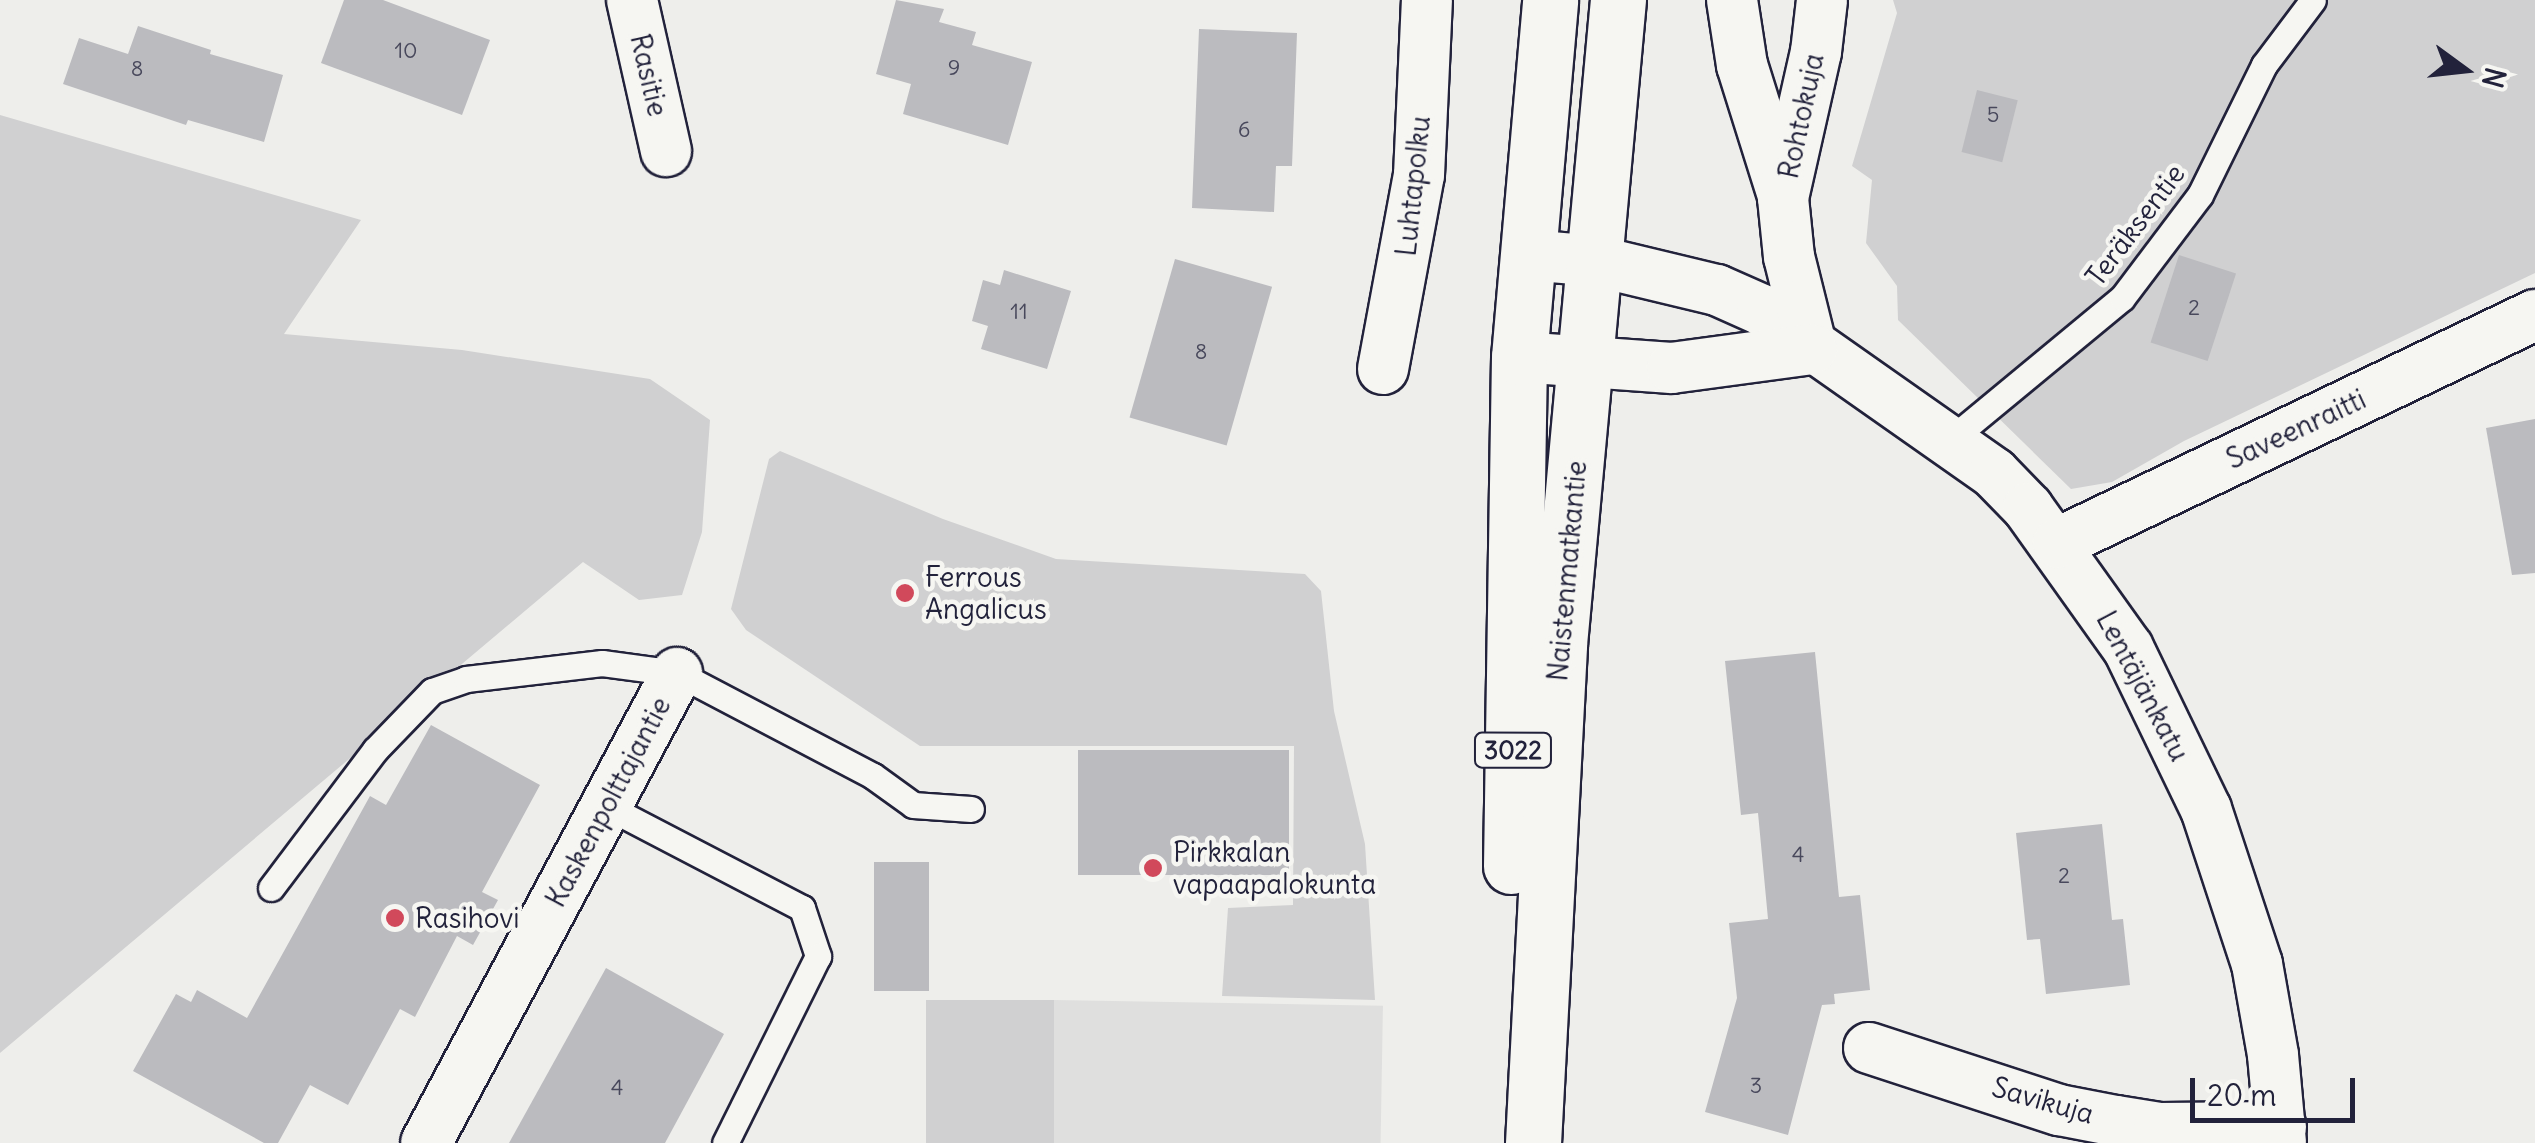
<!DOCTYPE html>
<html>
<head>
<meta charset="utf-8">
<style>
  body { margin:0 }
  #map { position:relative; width:2535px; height:1143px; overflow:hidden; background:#eeeeeb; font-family:Delius,sans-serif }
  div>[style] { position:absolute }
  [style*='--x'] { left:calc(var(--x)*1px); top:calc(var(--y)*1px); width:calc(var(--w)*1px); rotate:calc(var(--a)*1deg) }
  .built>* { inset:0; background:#dfdfde; transform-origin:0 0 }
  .green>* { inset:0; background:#d0d0d1; transform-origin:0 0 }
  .building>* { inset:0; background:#bbbbbf; transform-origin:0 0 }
  .roads { filter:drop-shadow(2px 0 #22223b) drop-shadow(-2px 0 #22223b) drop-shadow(0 2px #22223b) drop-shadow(0 -2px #22223b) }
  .service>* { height:25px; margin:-12.5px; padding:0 12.5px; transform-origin:12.5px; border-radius:12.5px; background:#f6f6f2 }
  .minor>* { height:50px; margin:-25px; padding:0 25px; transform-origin:25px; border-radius:25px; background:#f6f6f2 }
  .primary>* { height:55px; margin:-27.5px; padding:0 27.5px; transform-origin:27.5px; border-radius:27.5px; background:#f6f6f2 }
  .dots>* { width:28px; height:28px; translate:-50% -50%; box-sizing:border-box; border:5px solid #f6f6f2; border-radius:50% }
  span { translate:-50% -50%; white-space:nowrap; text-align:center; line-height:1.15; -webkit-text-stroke:9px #f6f6f2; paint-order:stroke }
  .number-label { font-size:22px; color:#48485c }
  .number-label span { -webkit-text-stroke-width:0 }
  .shield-label span { padding:2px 8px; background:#f6f6f2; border:2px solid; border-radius:8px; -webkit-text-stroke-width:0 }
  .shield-label { font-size:25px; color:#22223b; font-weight:700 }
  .street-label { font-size:28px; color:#22223b }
  .poi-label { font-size:28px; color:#22223b }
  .left { translate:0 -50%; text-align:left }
  .north { position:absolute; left:2415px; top:20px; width:100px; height:100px; -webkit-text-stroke:8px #f6f6f2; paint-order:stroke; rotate:105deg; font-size:28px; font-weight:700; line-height:40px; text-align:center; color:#22223b }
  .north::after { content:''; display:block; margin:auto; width:35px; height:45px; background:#22223b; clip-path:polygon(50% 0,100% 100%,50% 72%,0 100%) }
  .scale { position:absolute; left:2190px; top:1078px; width:165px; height:45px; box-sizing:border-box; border:5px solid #22223b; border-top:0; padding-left:12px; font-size:30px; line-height:35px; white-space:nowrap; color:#22223b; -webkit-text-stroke:8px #f6f6f2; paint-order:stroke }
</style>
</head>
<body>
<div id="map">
  <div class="built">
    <div style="left:1054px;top:1000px;width:329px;height:143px;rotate:1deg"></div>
  </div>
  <div class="green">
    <div style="clip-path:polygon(1893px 0,2535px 0,2535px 273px,2184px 441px,2112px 482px,2071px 489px,1898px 320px,1897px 286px,1866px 243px,1872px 180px,1852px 166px,1897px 13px)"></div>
    <div style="clip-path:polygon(0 115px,361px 220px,284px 334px,462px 350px,650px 379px,710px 420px,702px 532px,682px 595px,639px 600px,583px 562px,0 1053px)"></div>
    <div style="clip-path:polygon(780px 451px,943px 519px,1056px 559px,1305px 574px,1321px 591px,1334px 711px,1365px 844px,1375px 1000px,1222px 996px,1228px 908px,1293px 905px,1294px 746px,920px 746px,746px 630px,731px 609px,769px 459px)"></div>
    <div style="left:1054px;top:1000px;width:143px;height:128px;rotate:90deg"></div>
  </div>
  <div class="building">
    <div style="clip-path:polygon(344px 0,383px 0,490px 40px,462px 115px,321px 63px)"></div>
    <div style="clip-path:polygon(896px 0,944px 9px,939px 22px,976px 32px,972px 45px,1032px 62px,1008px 145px,903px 114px,911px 84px,876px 74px)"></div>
    <div style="clip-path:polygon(138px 26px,211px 50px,210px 54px,283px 75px,264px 142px,188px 120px,186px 125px,63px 84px,79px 38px,128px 54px)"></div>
    <div style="clip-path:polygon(1199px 29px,1297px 33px,1292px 166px,1276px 166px,1274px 212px,1192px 208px)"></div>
    <div style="left:1977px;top:90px;width:42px;height:64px;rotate:14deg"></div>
    <div style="left:2179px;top:255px;width:60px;height:92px;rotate:18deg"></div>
    <div style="left:1175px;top:259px;width:101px;height:165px;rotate:16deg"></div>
    <div style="clip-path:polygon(1004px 270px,1071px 291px,1047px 369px,981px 349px,988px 326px,972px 321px,983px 280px,1000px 285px)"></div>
    <div style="clip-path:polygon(2535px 419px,2535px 573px,2512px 575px,2486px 428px)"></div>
    <div style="clip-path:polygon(1815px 652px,1839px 897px,1860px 895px,1870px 990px,1834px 994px,1835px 1004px,1822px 1005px,1788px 1135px,1705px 1112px,1737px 998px,1729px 923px,1768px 919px,1758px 813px,1741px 815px,1725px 661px)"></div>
    <div style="clip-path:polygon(431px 725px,540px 785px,482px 892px,498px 900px,473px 945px,457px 936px,415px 1017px,400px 1009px,348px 1105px,310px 1085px,278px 1143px,264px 1143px,133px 1071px,176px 994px,191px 1002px,197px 990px,247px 1018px,370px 796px,386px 805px)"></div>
    <div style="left:1078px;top:750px;width:211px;height:125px"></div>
    <div style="clip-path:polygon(2102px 824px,2112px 920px,2123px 919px,2130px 985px,2046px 994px,2040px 939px,2027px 940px,2016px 833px)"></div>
    <div style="left:874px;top:862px;width:55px;height:129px"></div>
    <div style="clip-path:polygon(606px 968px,724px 1034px,665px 1143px,509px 1143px)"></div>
  </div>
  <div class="roads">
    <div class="service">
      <div style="--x:1949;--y:441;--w:224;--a:-39.6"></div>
      <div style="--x:2122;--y:298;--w:129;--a:-52.9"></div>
      <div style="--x:2200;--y:195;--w:145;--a:-63.8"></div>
      <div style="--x:2264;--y:65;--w:81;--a:-53"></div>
      <div style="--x:606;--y:806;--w:221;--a:27.5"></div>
      <div style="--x:802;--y:908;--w:51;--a:71.6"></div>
      <div style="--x:818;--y:956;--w:209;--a:116.4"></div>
      <div style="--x:271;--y:888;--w:173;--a:-53"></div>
      <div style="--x:375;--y:750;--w:82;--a:-46"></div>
      <div style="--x:432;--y:691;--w:36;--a:-19"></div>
      <div style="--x:466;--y:679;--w:137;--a:-6.7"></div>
      <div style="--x:602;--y:663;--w:76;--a:7.6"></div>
      <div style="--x:677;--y:673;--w:221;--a:27.7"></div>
      <div style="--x:873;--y:776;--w:49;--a:35.9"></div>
      <div style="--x:913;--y:805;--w:58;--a:3.9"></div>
    </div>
    <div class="minor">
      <div style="--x:632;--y:0;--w:155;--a:77.3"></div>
      <div style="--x:1732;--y:0;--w:66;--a:81.3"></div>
      <div style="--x:1742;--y:65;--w:134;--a:72.6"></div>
      <div style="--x:1528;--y:255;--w:68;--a:5"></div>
      <div style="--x:1596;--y:261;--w:124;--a:13.5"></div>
      <div style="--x:1717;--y:290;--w:49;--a:24"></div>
      <div style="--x:1762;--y:310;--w:284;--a:35.1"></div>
      <div style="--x:1994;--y:473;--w:49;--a:45.8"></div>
      <div style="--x:2028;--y:508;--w:172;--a:54.5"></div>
      <div style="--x:2128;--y:648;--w:179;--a:64.2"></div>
      <div style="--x:2206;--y:809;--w:163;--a:71.8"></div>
      <div style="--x:2257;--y:964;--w:92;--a:80"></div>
      <div style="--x:2273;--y:1055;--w:88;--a:84.8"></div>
      <div style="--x:1812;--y:349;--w:95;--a:-104"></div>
      <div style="--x:1789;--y:257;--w:59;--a:-95.8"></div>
      <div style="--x:1783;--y:198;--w:150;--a:-77.3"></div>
      <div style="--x:1816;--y:52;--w:52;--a:-83.4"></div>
      <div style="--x:1519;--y:357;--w:153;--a:4.1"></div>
      <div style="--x:1672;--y:368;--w:141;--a:-7.7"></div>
      <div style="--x:1383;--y:369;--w:197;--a:-79.5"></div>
      <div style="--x:1419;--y:175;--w:175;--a:-87.4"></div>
      <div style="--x:2058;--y:543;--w:529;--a:-25.55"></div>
      <div style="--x:1869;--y:1048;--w:200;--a:18.1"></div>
      <div style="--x:2059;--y:1110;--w:58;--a:10.9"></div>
      <div style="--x:2116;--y:1121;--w:44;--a:9.2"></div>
      <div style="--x:2159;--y:1128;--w:122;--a:-0.5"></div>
      <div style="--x:426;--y:1143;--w:533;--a:-61.9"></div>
    </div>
    <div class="primary">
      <div style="--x:1511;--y:866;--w:509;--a:-89.1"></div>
      <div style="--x:1519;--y:357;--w:358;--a:-85"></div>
      <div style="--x:1533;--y:1143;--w:500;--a:-87"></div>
      <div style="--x:1559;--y:644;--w:647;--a:-84.77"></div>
    </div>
  </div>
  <div class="dots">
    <div style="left:905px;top:593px;background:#d1495b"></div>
    <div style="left:1153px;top:868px;background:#d1495b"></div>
    <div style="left:395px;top:918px;background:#d1495b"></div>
  </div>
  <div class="number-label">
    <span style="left:406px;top:51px">10</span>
    <span style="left:954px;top:68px">9</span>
    <span style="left:137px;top:69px">8</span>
    <span style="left:1993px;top:115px">5</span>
    <span style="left:1244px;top:130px">6</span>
    <span style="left:2194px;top:308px">2</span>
    <span style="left:1019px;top:312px">11</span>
    <span style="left:1201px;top:352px">8</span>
    <span style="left:1798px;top:855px">4</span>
    <span style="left:2064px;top:876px">2</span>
    <span style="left:1756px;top:1086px">3</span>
    <span style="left:617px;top:1088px">4</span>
  </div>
  <div class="shield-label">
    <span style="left:1513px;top:750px">3022</span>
  </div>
  <div class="street-label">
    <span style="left:649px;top:75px;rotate:77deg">Rasitie</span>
    <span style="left:1801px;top:116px;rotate:-78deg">Rohtokuja</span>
    <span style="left:1413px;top:186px;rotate:-84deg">Luhtapolku</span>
    <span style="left:2135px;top:225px;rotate:-53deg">Teräksentie</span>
    <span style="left:2296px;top:429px;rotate:-25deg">Saveenraitti</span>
    <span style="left:1567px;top:571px;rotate:-85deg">Naistenmatkantie</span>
    <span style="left:2143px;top:686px;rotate:62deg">Lentäjänkatu</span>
    <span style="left:608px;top:802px;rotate:-62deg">Kaskenpolttajantie</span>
    <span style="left:2043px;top:1100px;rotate:16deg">Savikuja</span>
  </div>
  <div class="poi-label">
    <span class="left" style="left:925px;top:593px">Ferrous<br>Angalicus</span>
    <span class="left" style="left:1173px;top:868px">Pirkkalan<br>vapaapalokunta</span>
    <span class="left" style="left:415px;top:918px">Rasihovi</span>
  </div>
  <div class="north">N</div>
  <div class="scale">20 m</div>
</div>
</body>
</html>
